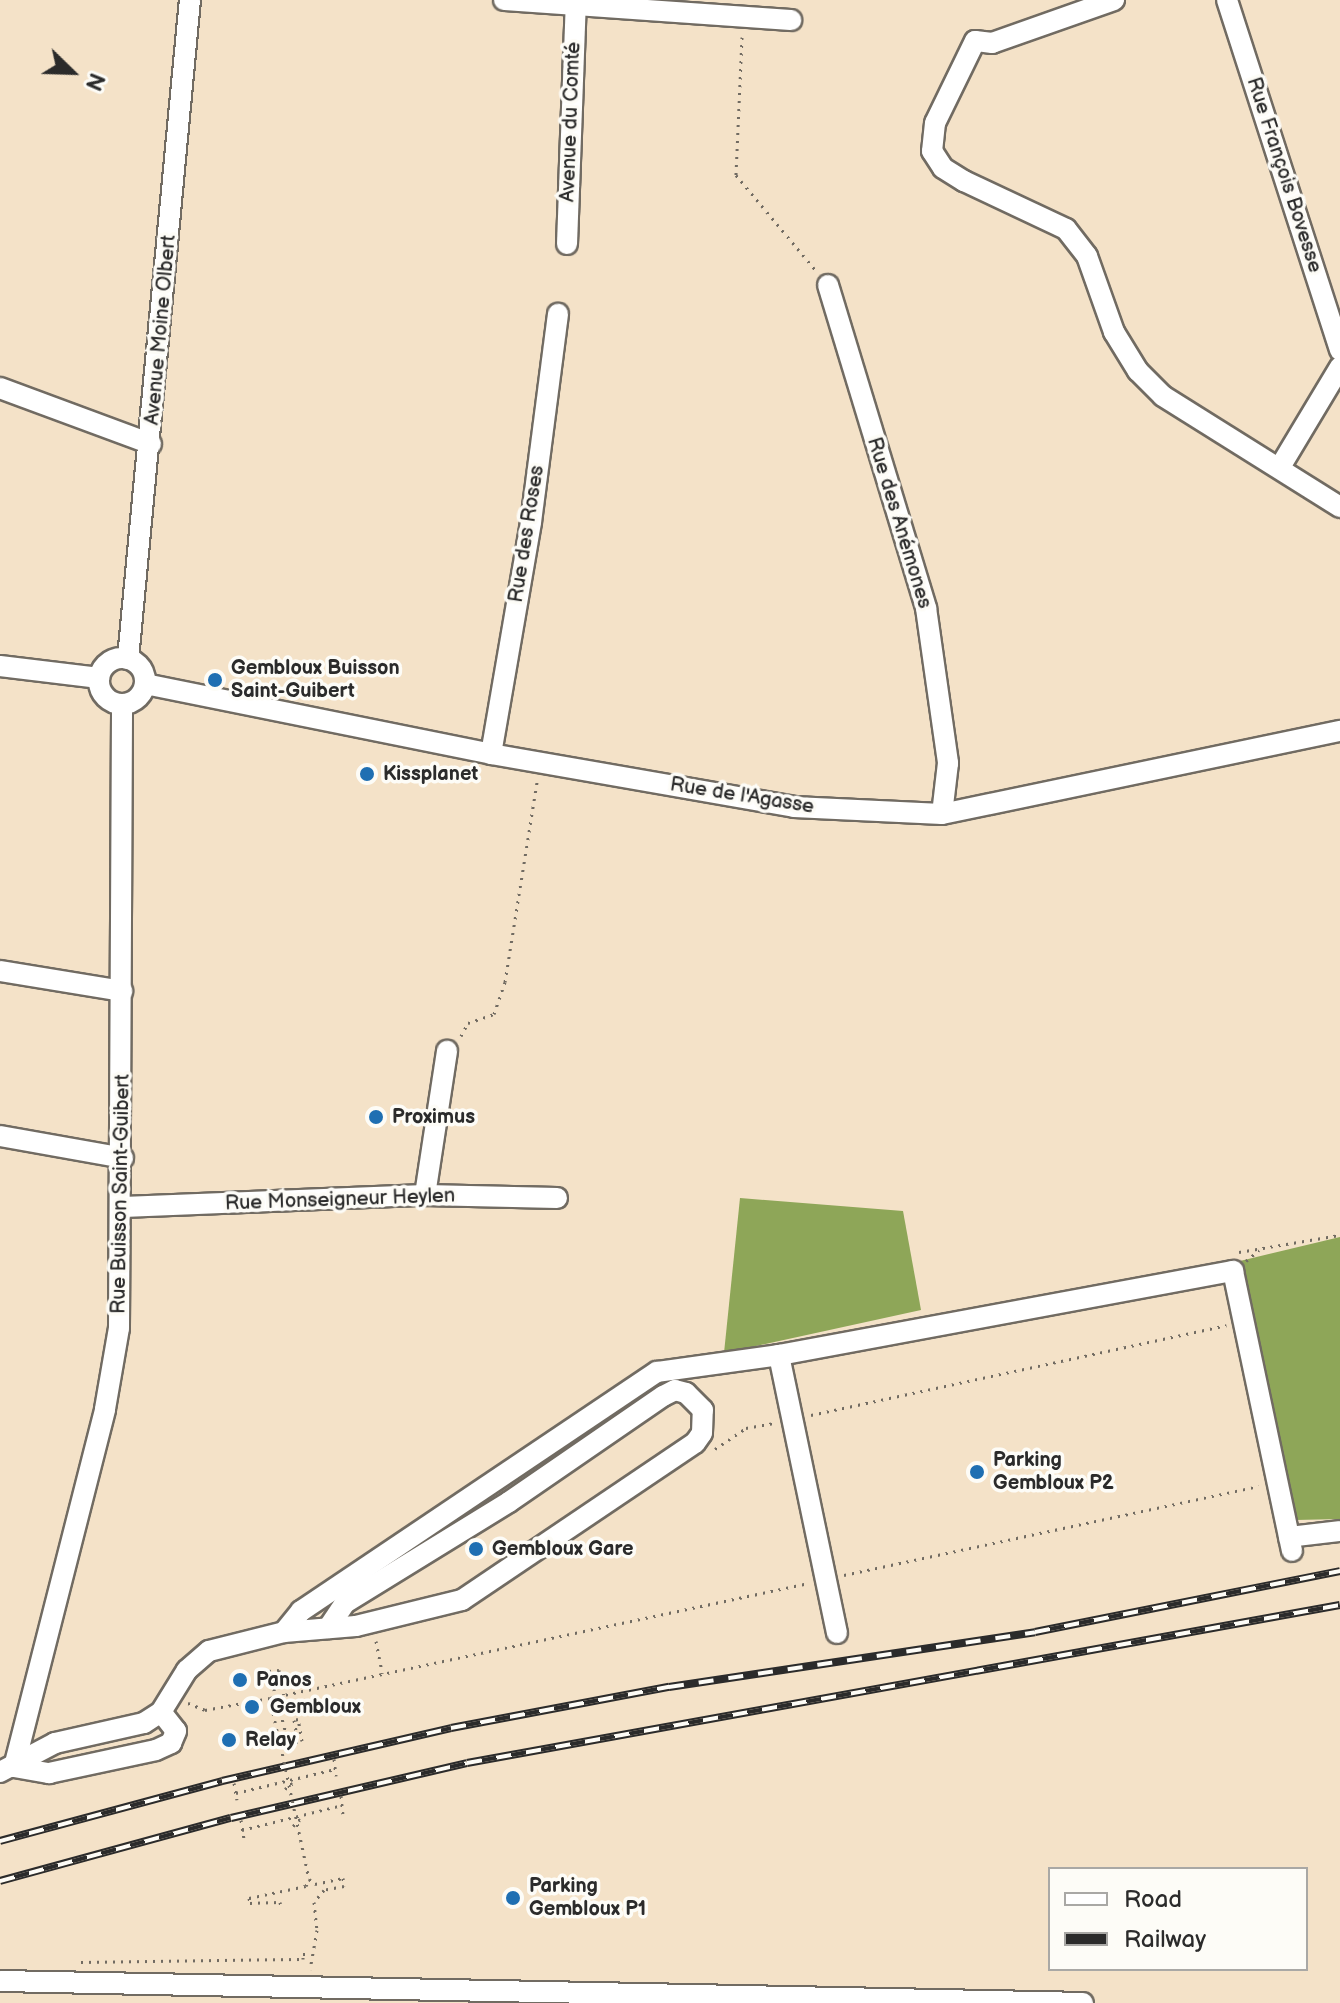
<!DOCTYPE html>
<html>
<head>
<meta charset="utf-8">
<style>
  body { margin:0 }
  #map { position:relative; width:1340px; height:2003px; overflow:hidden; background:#f4e2c8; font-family:"Balsamiq Sans",sans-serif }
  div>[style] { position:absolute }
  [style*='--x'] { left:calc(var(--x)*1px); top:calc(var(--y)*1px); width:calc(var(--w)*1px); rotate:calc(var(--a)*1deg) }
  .forest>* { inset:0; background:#8ea658 }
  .path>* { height:3px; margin-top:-1.5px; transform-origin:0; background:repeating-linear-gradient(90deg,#716b62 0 2px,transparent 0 8px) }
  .roads { filter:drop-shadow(2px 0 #716b62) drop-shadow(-2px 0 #716b62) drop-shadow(0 2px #716b62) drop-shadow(0 -2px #716b62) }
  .minor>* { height:20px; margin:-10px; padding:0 10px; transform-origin:10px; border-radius:10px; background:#fff }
  .minor>.ring { margin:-10px; padding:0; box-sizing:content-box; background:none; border:20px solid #fff; border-radius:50% }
  .rail>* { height:8px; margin-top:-4px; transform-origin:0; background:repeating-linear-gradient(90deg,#fdfcf7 0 15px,#2b2b2b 0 30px); box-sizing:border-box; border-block:2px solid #2b2b2b }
  .path-bridge>* { height:3px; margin-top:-1.5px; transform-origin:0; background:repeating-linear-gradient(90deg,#716b62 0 2px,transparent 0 8px) }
  .dots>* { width:22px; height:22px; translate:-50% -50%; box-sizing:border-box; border:4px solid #fdfcf7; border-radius:50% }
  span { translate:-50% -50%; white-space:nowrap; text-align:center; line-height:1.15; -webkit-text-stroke:7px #fdfcf7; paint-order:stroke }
  .street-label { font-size:20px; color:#2b2b2b }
  .poi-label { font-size:20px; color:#2b2b2b; font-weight:700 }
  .left { translate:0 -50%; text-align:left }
  .legend { position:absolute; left:1048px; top:1867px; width:260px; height:104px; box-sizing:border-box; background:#fdfcf7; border:2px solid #a9a8a5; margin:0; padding:10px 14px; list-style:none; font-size:24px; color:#2b2b2b }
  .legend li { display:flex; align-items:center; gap:16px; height:40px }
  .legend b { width:40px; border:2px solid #a9a8a5 }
  .north { position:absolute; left:32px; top:32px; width:80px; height:80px; -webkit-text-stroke:6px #fdfcf7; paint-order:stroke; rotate:113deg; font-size:22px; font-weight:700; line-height:32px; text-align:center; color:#2b2b2b }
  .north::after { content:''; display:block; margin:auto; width:28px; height:36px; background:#2b2b2b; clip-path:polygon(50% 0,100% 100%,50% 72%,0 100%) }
</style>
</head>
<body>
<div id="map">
  <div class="forest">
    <div style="clip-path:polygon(740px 1198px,903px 1211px,921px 1310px,724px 1353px)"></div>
    <div style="clip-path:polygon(1340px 1237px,1340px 1519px,1296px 1520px,1240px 1261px)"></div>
  </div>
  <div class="path">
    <div style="--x:742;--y:37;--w:138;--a:92.5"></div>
    <div style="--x:736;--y:175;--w:126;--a:50.1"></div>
    <div style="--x:461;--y:1036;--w:15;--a:-62"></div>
    <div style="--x:468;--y:1023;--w:28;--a:-19"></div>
    <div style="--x:494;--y:1014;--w:34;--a:-71"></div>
    <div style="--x:505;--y:982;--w:203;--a:-80.9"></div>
    <div style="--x:1239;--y:1252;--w:102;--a:-9.6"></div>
    <div style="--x:1246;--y:1261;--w:17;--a:-40"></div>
    <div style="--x:811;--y:1415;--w:425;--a:-12.2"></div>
    <div style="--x:715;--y:1449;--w:37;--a:-34"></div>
    <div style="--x:746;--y:1428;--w:27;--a:-10"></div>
    <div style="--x:844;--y:1575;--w:424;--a:-12.1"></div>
    <div style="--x:376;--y:1641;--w:33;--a:79"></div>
    <div style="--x:270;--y:1698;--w:551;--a:-12.04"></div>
    <div style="--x:188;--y:1703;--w:18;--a:22"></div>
    <div style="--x:205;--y:1710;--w:66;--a:-10.5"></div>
    <div style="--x:270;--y:1698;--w:15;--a:79"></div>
    <div style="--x:273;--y:1713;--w:26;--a:77"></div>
    <div style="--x:279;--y:1738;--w:8;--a:-7"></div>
    <div style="--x:287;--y:1737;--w:68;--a:-105.3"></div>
    <div style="--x:269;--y:1671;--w:10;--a:-6"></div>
    <div style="--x:279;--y:1670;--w:25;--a:79"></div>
    <div style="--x:280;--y:1746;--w:23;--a:-13"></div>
    <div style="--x:302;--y:1741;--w:22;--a:-100"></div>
    <div style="--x:298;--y:1719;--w:4;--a:166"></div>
    <div style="--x:294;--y:1720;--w:15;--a:79"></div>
    <div style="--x:334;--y:1759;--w:17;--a:83"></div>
    <div style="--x:234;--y:1783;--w:17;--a:80"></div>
    <div style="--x:285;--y:1789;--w:9;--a:-36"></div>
    <div style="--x:292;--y:1784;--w:6;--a:-149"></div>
    <div style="--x:236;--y:1793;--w:102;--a:-13.6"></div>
    <div style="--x:341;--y:1796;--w:18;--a:84"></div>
    <div style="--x:241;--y:1820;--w:18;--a:81"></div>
    <div style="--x:293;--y:1826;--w:9;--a:-41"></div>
    <div style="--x:300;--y:1820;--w:7;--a:-153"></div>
    <div style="--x:242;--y:1830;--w:103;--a:-14"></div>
    <div style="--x:249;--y:1898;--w:58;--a:-11.9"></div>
    <div style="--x:306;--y:1886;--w:8;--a:-67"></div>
    <div style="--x:309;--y:1879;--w:8;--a:40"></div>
    <div style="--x:315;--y:1884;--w:29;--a:-12"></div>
    <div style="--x:343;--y:1878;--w:8;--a:83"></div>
    <div style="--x:344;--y:1886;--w:20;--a:169"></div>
    <div style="--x:324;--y:1890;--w:16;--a:130"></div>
    <div style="--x:314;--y:1902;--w:28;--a:84"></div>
    <div style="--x:317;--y:1930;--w:40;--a:100"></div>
    <div style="--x:249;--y:1898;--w:5;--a:79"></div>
    <div style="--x:250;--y:1903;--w:30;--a:-2"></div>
    <div style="--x:280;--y:1902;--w:5;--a:79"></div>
    <div style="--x:81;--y:1962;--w:222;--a:-0.8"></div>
    <div style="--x:303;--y:1959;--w:5;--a:-90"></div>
    <div style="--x:303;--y:1954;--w:7;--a:0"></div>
  </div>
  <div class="roads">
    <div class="minor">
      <div style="--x:504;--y:0;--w:288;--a:4"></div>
      <div style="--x:1114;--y:0;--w:129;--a:160.6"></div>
      <div style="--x:992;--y:43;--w:17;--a:-173"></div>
      <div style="--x:975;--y:41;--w:91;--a:116"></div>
      <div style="--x:935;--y:123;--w:28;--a:96"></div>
      <div style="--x:932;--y:151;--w:20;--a:57"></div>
      <div style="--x:943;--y:168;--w:25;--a:32"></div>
      <div style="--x:964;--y:181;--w:113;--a:25.2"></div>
      <div style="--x:1066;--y:229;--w:34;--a:52"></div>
      <div style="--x:1087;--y:256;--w:81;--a:70.4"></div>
      <div style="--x:1114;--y:332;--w:46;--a:58.4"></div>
      <div style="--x:1138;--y:371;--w:35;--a:45"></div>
      <div style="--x:1163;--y:396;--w:209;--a:32.1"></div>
      <div style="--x:1227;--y:0;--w:368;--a:72.1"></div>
      <div style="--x:567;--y:244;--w:244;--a:-87.9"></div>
      <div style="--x:828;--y:285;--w:338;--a:73.1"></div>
      <div style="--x:926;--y:608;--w:157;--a:81.9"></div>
      <div style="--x:948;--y:763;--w:51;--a:96.7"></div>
      <div style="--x:0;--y:388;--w:161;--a:20.3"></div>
      <div style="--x:1280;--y:467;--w:117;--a:-59"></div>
      <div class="ring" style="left:99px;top:658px;width:26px;height:26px"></div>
      <div style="--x:128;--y:659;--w:662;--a:-84.63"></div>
      <div style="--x:0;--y:666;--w:100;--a:6.9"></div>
      <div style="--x:145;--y:684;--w:353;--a:11.4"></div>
      <div style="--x:491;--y:754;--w:308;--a:9.9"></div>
      <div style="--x:794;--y:807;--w:148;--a:2.7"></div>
      <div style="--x:942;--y:814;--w:407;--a:-11.8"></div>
      <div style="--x:491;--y:754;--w:235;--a:-80.2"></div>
      <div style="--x:531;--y:522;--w:210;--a:-82.6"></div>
      <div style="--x:0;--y:971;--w:124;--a:9.3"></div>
      <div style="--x:0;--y:1136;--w:125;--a:10.1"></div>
      <div style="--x:425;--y:1195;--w:146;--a:-81.3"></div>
      <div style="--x:123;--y:1207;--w:302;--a:-2.3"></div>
      <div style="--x:425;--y:1195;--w:132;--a:1.3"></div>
      <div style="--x:1289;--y:1537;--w:51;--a:-6.7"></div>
      <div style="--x:284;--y:1632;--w:27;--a:-51"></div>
      <div style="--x:301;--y:1611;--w:429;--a:-33.9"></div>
      <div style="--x:657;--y:1372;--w:123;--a:-7.9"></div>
      <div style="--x:837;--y:1633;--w:284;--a:-101.8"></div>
      <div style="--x:779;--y:1355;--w:462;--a:-10.5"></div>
      <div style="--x:1233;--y:1271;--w:286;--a:78.1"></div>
      <div style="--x:14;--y:1767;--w:369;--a:-75.7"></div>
      <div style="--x:105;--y:1409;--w:82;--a:-80.2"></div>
      <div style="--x:119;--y:1328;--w:624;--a:-89.72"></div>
      <div style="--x:14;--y:1767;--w:36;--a:10"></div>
      <div style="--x:49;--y:1773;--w:109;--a:-12.1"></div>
      <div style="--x:156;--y:1750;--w:17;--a:-25"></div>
      <div style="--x:171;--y:1743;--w:13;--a:-67"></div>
      <div style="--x:176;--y:1731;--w:24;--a:-128"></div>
      <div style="--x:0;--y:1772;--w:62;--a:-27.8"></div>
      <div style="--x:55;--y:1743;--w:91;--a:-12.7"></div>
      <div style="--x:144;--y:1723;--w:20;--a:-33"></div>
      <div style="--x:161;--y:1712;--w:49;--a:-58.2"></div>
      <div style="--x:187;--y:1670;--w:29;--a:-41"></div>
      <div style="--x:209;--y:1651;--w:77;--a:-14.2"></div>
      <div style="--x:284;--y:1632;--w:72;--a:-4.8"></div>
      <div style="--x:356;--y:1626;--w:109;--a:-13.8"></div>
      <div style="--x:462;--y:1600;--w:281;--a:-34"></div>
      <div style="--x:695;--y:1443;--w:12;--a:-55"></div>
      <div style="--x:702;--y:1433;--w:23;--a:-88"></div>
      <div style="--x:703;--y:1410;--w:24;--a:-135"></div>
      <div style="--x:686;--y:1393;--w:11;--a:-165"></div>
      <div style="--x:675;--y:1390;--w:13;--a:153"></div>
      <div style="--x:663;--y:1396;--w:187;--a:145.5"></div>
      <div style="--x:509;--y:1502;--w:193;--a:148.4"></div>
      <div style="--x:345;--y:1603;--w:30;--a:124"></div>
      <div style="--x:0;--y:1981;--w:1083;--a:1.16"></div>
    </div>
  </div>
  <div class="rail">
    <div style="--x:0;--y:1841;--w:230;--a:-15.1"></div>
    <div style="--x:222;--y:1781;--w:235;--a:-13"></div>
    <div style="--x:451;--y:1728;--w:222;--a:-10.7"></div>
    <div style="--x:669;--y:1687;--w:370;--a:-8.5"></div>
    <div style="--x:1035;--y:1632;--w:311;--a:-11.3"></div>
    <div style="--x:0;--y:1881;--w:239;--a:-15.3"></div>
    <div style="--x:231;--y:1818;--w:242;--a:-13.1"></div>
    <div style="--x:467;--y:1763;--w:887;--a:-10.26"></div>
  </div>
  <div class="path-bridge">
    <div style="--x:279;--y:1738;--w:144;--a:78"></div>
  </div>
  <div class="dots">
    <div style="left:215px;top:680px;background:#1f6fb2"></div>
    <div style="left:367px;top:774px;background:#1f6fb2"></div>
    <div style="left:376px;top:1117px;background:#1f6fb2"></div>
    <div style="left:977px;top:1472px;background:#1f6fb2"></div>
    <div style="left:476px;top:1549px;background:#1f6fb2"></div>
    <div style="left:240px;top:1680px;background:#1f6fb2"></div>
    <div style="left:252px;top:1707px;background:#1f6fb2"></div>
    <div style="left:229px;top:1740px;background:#1f6fb2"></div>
    <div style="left:513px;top:1898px;background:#1f6fb2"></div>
  </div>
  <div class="street-label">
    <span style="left:571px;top:122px;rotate:-88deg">Avenue du Comté</span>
    <span style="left:1284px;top:175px;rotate:72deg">Rue François Bovesse</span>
    <span style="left:161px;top:330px;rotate:-85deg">Avenue Moine Olbert</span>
    <span style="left:899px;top:523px;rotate:73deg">Rue des Anémones</span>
    <span style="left:527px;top:534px;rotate:-81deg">Rue des Roses</span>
    <span style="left:742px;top:796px;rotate:9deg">Rue de l'Agasse</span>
    <span style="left:121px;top:1194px;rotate:-89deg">Rue Buisson Saint-Guibert</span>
    <span style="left:340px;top:1200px;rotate:-2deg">Rue Monseigneur Heylen</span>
  </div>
  <div class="poi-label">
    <span class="left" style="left:231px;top:680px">Gembloux Buisson<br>Saint-Guibert</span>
    <span class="left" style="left:383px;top:774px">Kissplanet</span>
    <span class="left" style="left:392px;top:1117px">Proximus</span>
    <span class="left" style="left:993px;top:1472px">Parking<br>Gembloux P2</span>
    <span class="left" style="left:492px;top:1549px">Gembloux Gare</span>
    <span class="left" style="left:256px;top:1680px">Panos</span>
    <span class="left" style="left:270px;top:1707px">Gembloux</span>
    <span class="left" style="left:245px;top:1740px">Relay</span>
    <span class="left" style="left:529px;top:1898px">Parking<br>Gembloux P1</span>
  </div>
  <ul class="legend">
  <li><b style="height:10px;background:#fff"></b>Road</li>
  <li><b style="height:10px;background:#2b2b2b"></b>Railway</li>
  </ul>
  <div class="north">N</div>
</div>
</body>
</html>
